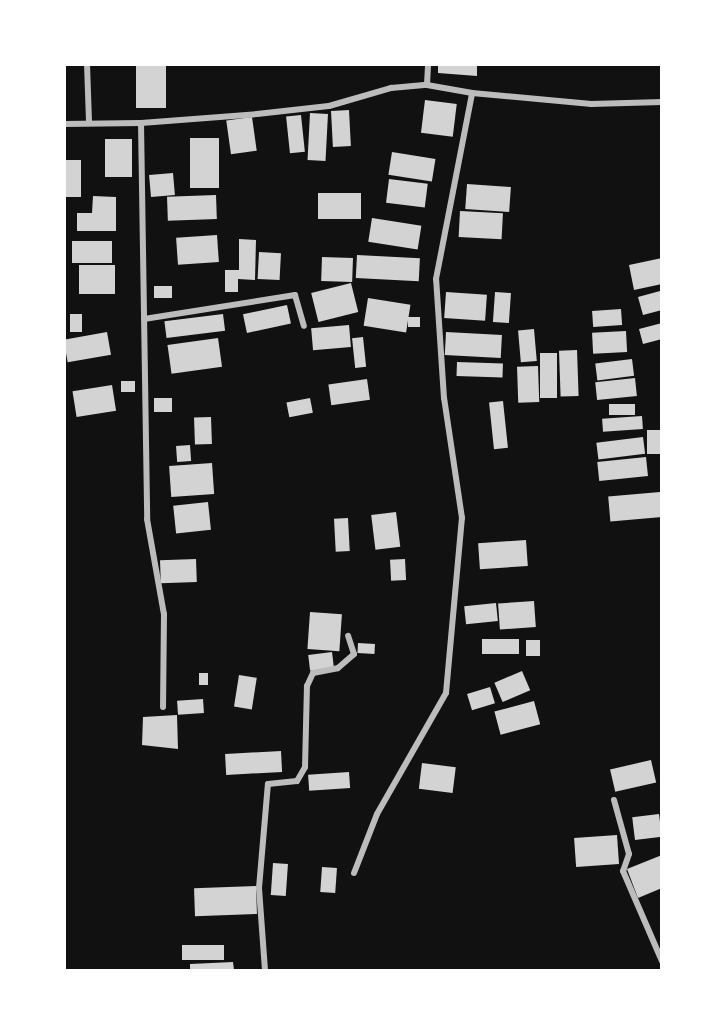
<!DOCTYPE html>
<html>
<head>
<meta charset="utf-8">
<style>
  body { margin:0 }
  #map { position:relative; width:726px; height:1035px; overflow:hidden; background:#111; font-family:"Sofia Sans Condensed",sans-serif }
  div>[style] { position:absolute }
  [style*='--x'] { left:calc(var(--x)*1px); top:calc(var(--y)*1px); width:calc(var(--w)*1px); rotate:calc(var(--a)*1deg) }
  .building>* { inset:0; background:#d3d3d3; transform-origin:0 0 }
  .minor>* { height:6px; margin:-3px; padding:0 3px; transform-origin:3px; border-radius:3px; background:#bcbcbc }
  span { translate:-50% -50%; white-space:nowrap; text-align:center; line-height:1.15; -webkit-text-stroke:4.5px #fff; paint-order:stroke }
  .frame { position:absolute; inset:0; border:66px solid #fff; pointer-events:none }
</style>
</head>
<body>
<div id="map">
  <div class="building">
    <div style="left:136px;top:64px;width:30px;height:44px"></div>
    <div style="clip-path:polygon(438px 64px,477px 64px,477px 76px,438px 73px)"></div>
    <div style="left:425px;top:100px;width:32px;height:33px;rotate:7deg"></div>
    <div style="left:349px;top:110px;width:36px;height:18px;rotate:87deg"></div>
    <div style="left:310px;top:113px;width:18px;height:47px;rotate:3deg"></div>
    <div style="left:301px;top:115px;width:37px;height:15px;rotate:84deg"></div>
    <div style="left:252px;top:117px;width:34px;height:26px;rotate:82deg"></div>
    <div style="left:190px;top:138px;width:29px;height:50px"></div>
    <div style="left:105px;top:139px;width:27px;height:38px"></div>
    <div style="left:392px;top:152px;width:44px;height:23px;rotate:9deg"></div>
    <div style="left:64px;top:160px;width:17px;height:37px"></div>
    <div style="left:173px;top:173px;width:22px;height:24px;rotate:85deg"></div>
    <div style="left:389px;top:179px;width:39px;height:24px;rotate:7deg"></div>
    <div style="left:467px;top:184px;width:44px;height:25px;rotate:4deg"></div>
    <div style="left:361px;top:193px;width:26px;height:43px;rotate:90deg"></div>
    <div style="left:216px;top:195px;width:24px;height:49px;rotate:88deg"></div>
    <div style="clip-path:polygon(93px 196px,116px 197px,116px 231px,77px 231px,77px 213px,92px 213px)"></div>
    <div style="left:460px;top:211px;width:43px;height:26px;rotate:3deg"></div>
    <div style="left:372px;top:218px;width:50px;height:24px;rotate:9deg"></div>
    <div style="left:217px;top:235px;width:27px;height:41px;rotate:86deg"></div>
    <div style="clip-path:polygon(239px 239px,256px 240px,255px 280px,238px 279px,238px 292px,225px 292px,225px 270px,239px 270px)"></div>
    <div style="left:72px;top:241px;width:40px;height:22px"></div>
    <div style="left:259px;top:252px;width:22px;height:27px;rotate:3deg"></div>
    <div style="left:357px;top:255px;width:63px;height:23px;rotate:3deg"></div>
    <div style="left:322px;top:257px;width:31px;height:24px;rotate:2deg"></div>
    <div style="clip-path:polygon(662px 258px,662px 284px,634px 290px,629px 265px)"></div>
    <div style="left:79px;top:265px;width:36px;height:29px"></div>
    <div style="left:351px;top:283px;width:30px;height:41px;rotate:76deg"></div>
    <div style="left:172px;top:286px;width:12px;height:18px;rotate:90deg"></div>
    <div style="clip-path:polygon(660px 291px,662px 310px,643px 315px,638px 297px)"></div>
    <div style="left:446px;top:292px;width:41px;height:26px;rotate:4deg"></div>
    <div style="left:495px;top:292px;width:16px;height:30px;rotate:4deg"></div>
    <div style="left:368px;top:298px;width:43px;height:28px;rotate:9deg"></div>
    <div style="left:287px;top:305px;width:19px;height:45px;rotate:78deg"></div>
    <div style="left:621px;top:309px;width:16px;height:29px;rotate:86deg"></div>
    <div style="left:70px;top:314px;width:12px;height:18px"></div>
    <div style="left:223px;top:314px;width:17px;height:59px;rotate:83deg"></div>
    <div style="left:420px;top:317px;width:10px;height:12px;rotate:90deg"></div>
    <div style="clip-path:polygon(662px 323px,662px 339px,643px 344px,639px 329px)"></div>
    <div style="left:349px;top:325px;width:22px;height:38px;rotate:85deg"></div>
    <div style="left:534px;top:329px;width:32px;height:16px;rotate:85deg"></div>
    <div style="left:626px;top:331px;width:21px;height:34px;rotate:87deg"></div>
    <div style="left:107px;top:332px;width:23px;height:44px;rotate:80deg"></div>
    <div style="left:446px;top:332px;width:56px;height:23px;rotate:3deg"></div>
    <div style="left:363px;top:337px;width:30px;height:11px;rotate:84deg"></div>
    <div style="left:218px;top:338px;width:29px;height:51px;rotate:82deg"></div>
    <div style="left:577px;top:350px;width:46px;height:18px;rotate:88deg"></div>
    <div style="left:540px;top:353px;width:17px;height:45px"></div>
    <div style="left:632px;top:359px;width:17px;height:37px;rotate:83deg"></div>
    <div style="left:457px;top:362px;width:46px;height:14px;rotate:2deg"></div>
    <div style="left:538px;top:366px;width:36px;height:21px;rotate:88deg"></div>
    <div style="left:635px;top:378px;width:18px;height:40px;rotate:84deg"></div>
    <div style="left:367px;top:379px;width:21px;height:39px;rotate:82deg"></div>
    <div style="left:121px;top:381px;width:14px;height:11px"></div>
    <div style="left:112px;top:385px;width:26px;height:40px;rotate:81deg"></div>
    <div style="left:154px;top:398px;width:18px;height:14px"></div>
    <div style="left:310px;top:398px;width:15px;height:24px;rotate:79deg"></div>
    <div style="left:503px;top:401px;width:47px;height:14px;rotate:84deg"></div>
    <div style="left:609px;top:404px;width:26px;height:11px"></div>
    <div style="left:642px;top:416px;width:13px;height:40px;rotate:86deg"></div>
    <div style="left:211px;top:417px;width:27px;height:17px;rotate:88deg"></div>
    <div style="left:662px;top:430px;width:24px;height:15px;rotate:90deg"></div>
    <div style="left:643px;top:437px;width:17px;height:47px;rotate:83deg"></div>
    <div style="left:190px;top:445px;width:16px;height:14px;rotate:86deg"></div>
    <div style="left:646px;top:457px;width:19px;height:49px;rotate:84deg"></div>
    <div style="left:212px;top:463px;width:31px;height:43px;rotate:86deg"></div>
    <div style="left:660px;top:492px;width:25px;height:52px;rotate:85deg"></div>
    <div style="left:208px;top:502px;width:28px;height:35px;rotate:84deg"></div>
    <div style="left:396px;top:512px;width:35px;height:25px;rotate:83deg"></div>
    <div style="left:348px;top:518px;width:33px;height:14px;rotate:87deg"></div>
    <div style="left:526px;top:540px;width:26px;height:48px;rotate:86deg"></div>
    <div style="left:196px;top:559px;width:23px;height:36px;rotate:88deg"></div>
    <div style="left:405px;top:559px;width:21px;height:15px;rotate:87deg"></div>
    <div style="left:534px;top:601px;width:26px;height:36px;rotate:86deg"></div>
    <div style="left:496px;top:603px;width:18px;height:32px;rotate:84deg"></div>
    <div style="left:310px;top:612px;width:32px;height:37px;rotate:4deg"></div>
    <div style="left:519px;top:639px;width:15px;height:37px;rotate:90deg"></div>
    <div style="left:526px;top:640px;width:14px;height:16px"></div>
    <div style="left:358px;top:643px;width:17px;height:10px;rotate:3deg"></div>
    <div style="left:332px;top:652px;width:16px;height:24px;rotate:83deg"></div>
    <div style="left:522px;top:671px;width:21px;height:30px;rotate:67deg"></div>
    <div style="left:199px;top:673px;width:9px;height:12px"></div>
    <div style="left:239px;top:675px;width:18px;height:32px;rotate:9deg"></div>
    <div style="left:490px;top:687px;width:17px;height:24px;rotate:73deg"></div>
    <div style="left:203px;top:699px;width:14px;height:26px;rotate:86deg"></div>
    <div style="left:534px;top:701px;width:24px;height:41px;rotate:75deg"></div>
    <div style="clip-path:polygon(177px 715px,178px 749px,142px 745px,143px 717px)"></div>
    <div style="left:281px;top:751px;width:21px;height:56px;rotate:87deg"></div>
    <div style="left:651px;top:760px;width:23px;height:42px;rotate:77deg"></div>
    <div style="left:422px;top:763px;width:34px;height:26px;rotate:7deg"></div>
    <div style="left:349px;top:772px;width:16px;height:41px;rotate:86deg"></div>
    <div style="left:659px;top:814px;width:23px;height:27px;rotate:83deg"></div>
    <div style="left:617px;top:835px;width:29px;height:43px;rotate:86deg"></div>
    <div style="clip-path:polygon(662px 855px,662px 888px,638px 898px,627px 869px)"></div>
    <div style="left:273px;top:863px;width:15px;height:32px;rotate:4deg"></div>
    <div style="left:322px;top:867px;width:15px;height:25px;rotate:4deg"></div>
    <div style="left:256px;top:886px;width:28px;height:62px;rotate:88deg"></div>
    <div style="left:224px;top:945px;width:15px;height:42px;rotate:90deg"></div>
    <div style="clip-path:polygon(233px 962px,234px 970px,190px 970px,190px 964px)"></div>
  </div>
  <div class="minor">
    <div style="--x:87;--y:64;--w:58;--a:88"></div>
    <div style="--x:427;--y:85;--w:21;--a:-87"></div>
    <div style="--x:141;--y:123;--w:396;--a:89.1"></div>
    <div style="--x:147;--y:519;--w:97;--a:79.9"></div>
    <div style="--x:164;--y:614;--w:93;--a:90.6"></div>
    <div style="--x:64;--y:124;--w:77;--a:-0.7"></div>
    <div style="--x:141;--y:123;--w:116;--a:-4.4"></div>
    <div style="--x:257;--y:114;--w:72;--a:-6.3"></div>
    <div style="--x:329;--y:106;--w:65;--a:-16.2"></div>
    <div style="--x:391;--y:88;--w:36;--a:-5"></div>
    <div style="--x:427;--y:85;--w:46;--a:10.1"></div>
    <div style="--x:472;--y:93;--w:120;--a:5.3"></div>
    <div style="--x:591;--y:104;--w:71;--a:-1.6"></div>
    <div style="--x:144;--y:319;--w:153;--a:-9"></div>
    <div style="--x:295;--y:295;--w:32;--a:74"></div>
    <div style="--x:614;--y:800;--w:56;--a:74.5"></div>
    <div style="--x:629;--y:854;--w:18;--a:109"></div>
    <div style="--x:623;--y:871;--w:98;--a:66.6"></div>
    <div style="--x:354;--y:873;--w:63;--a:-68.7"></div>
    <div style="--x:377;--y:814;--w:139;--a:-60.3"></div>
    <div style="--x:446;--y:693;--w:176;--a:-84.8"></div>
    <div style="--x:462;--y:518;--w:121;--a:-98.5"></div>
    <div style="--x:444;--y:398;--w:119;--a:-93.8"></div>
    <div style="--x:436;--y:279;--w:189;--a:-79"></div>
    <div style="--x:265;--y:970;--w:82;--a:-94.2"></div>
    <div style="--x:259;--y:888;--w:104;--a:-85.1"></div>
    <div style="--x:268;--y:784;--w:29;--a:-6"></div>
    <div style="--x:297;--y:781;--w:16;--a:-60"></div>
    <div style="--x:305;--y:767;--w:81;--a:-88.6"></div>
    <div style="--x:307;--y:686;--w:14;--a:-65"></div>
    <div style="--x:313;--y:673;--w:25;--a:-11"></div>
    <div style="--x:338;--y:668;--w:21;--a:-41"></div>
    <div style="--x:354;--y:654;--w:19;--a:-108"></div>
  </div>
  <div class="frame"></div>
</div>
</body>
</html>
